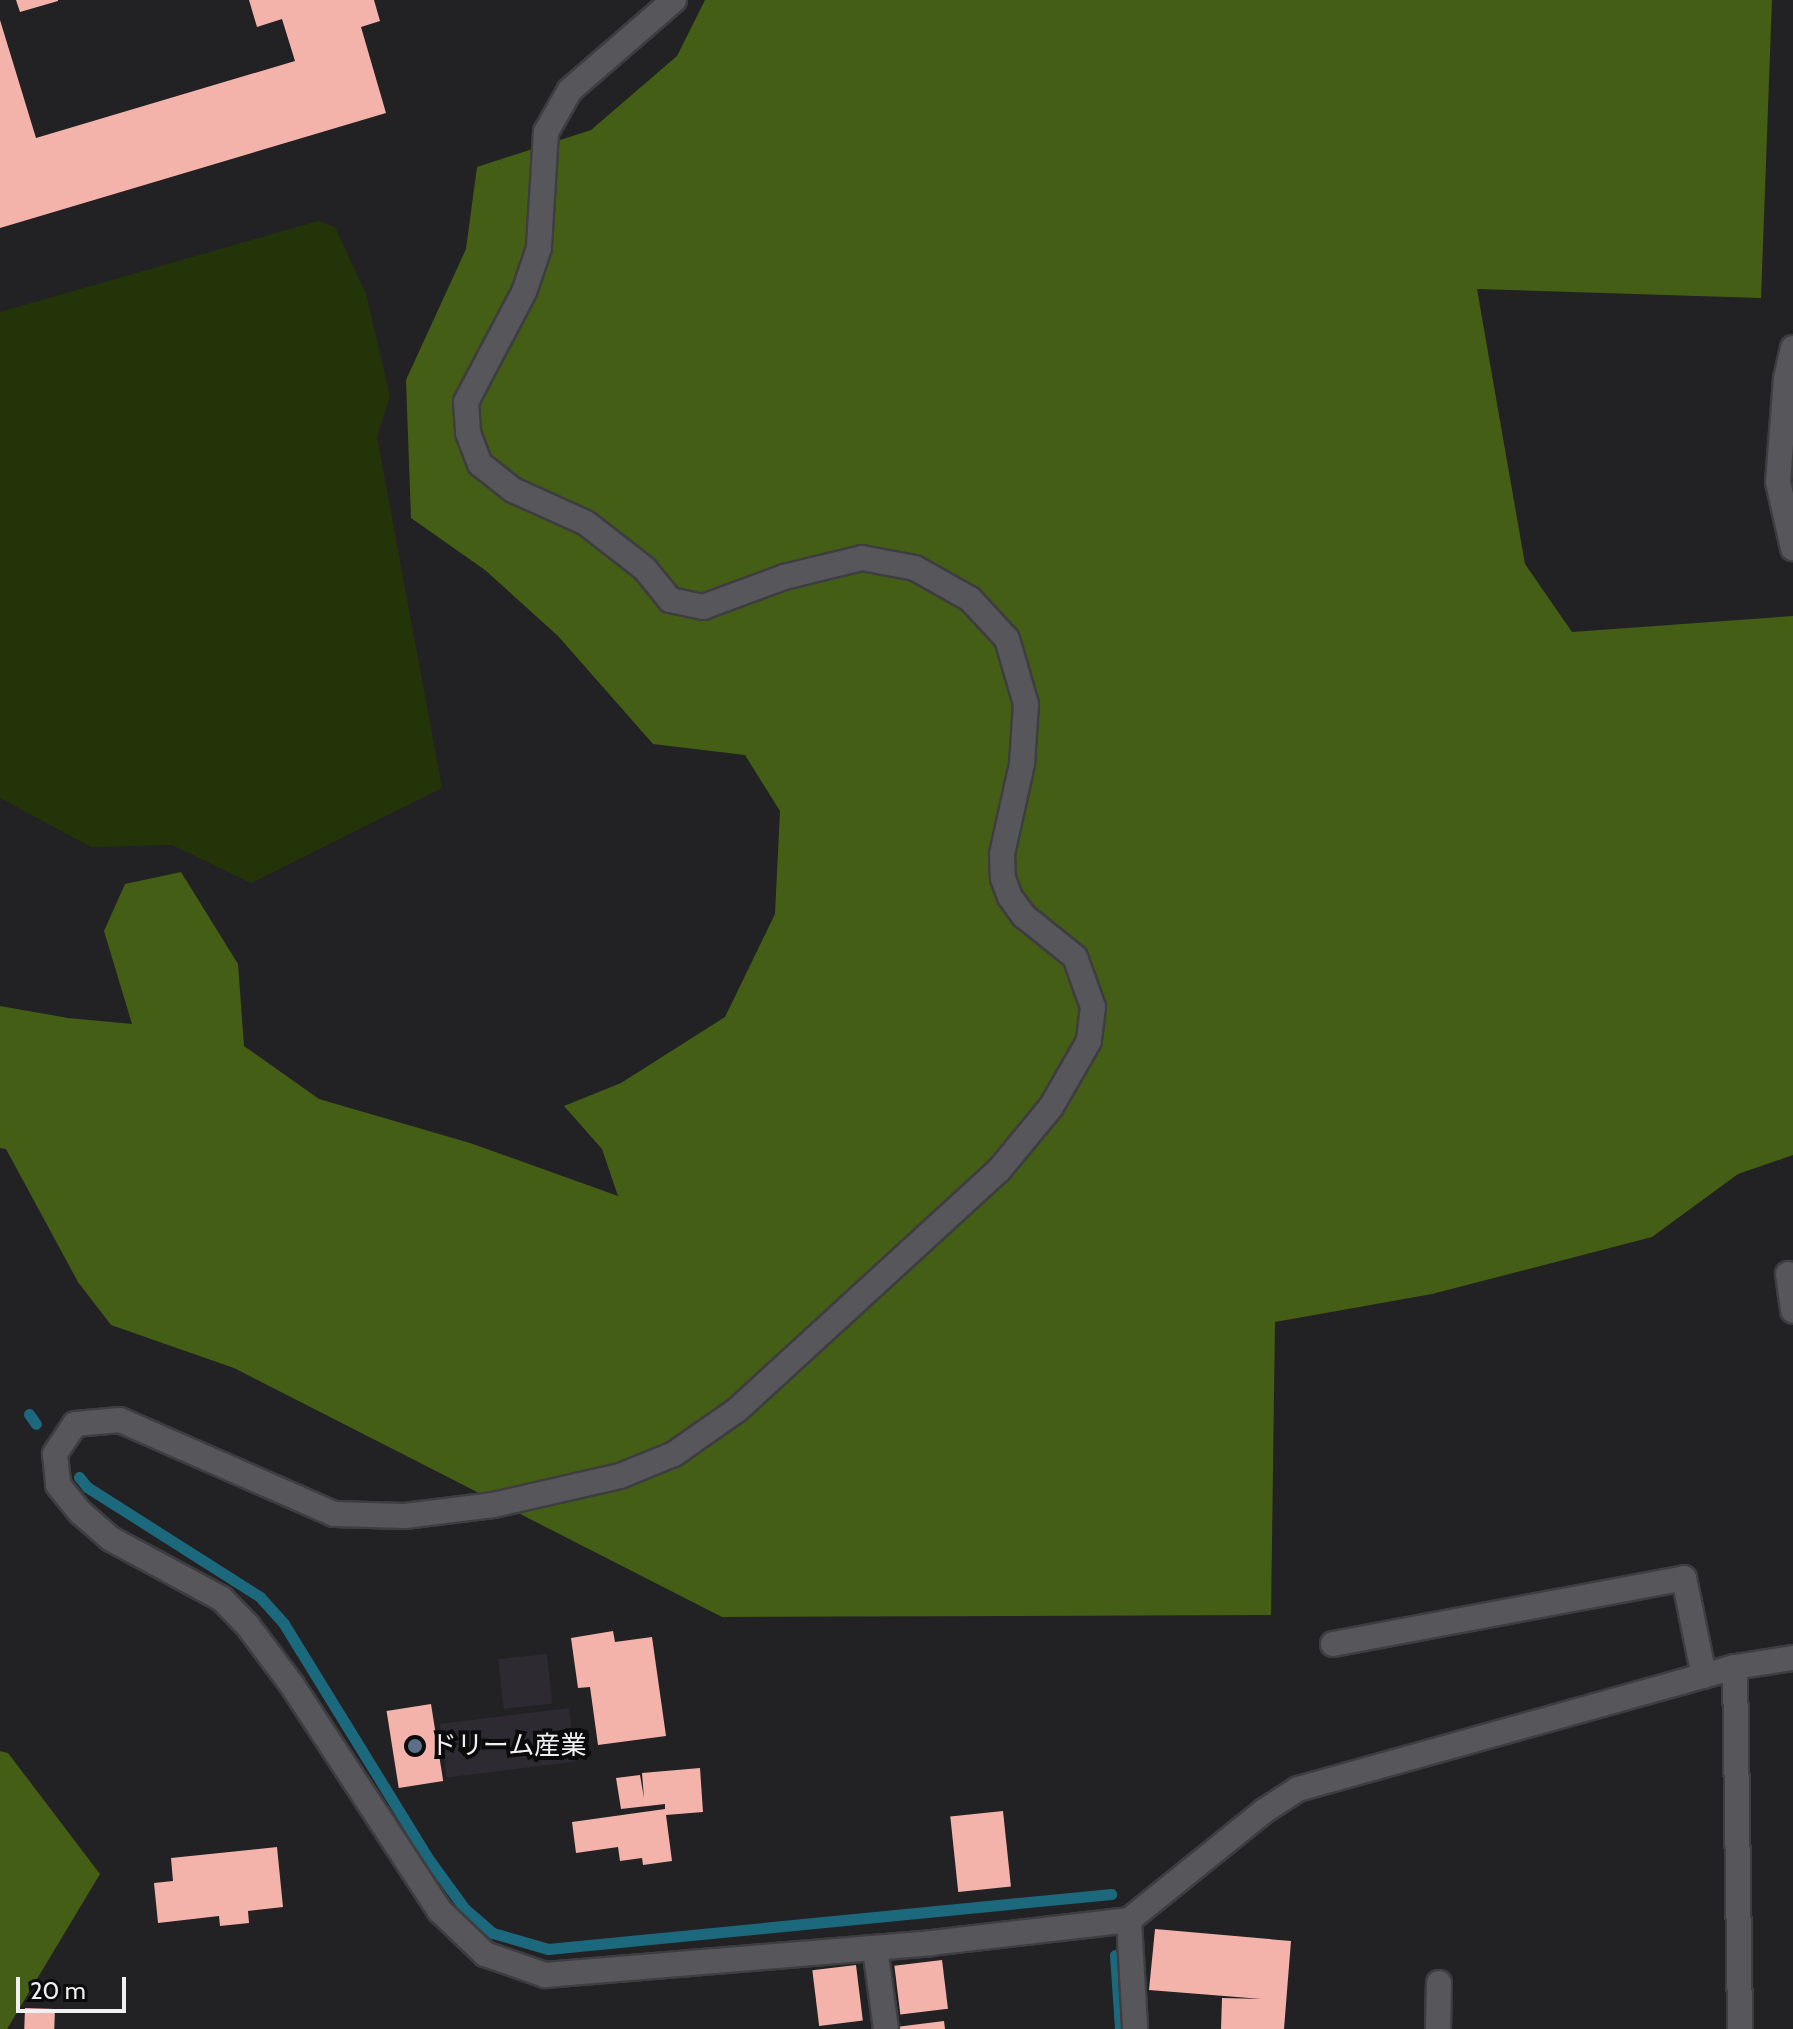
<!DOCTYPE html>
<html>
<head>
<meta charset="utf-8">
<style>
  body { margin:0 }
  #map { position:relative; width:1793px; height:2029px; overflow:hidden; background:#222124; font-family:Cabin,"Noto Sans JP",sans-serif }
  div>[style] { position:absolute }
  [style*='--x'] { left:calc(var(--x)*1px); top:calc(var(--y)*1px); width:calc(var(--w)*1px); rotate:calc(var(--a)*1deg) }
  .built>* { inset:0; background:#2d2a32; transform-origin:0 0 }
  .green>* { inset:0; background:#243409 }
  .forest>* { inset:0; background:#445f15 }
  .stream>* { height:11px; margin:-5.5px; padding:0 5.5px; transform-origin:5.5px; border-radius:5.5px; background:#1c697d }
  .building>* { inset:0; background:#f4b3aa; transform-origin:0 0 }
  .roads { filter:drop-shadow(2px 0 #3e3d40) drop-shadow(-2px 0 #3e3d40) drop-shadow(0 2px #3e3d40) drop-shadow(0 -2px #3e3d40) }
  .street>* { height:24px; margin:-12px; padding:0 12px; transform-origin:12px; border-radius:12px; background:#57565a }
  .dots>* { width:22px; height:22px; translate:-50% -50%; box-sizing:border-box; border:4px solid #0b0b0c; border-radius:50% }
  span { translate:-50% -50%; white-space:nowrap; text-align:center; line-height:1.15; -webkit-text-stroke:8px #0b0b0c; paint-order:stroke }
  .poi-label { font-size:26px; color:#f0eff1 }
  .left { translate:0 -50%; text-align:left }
  .scale { position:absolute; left:16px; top:1977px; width:110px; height:36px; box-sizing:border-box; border:4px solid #f0eff1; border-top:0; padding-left:10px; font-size:24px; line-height:28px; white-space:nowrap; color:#f0eff1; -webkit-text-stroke:6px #0b0b0c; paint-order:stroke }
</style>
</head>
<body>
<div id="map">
  <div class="built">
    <div style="left:547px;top:1654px;width:50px;height:49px;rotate:84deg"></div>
    <div style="left:569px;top:1708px;width:54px;height:130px;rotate:83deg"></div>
  </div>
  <div class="green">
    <div style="clip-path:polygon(318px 221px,335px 227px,366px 294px,390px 396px,377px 437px,442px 788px,251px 883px,172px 845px,91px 847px,0 798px,0 312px)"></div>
  </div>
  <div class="forest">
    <div style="clip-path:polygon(705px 0,1772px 0,1761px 298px,1477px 289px,1525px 564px,1572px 632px,1793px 616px,1793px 1155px,1738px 1174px,1652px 1237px,1432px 1294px,1275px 1322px,1271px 1615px,722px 1617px,234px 1368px,111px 1325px,78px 1282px,6px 1149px,0 1148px,0 1006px,68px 1018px,132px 1024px,104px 931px,125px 884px,181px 872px,238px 964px,244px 1046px,319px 1099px,470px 1143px,618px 1196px,602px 1149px,564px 1106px,621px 1083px,725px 1017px,775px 914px,780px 811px,745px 755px,653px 744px,558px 636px,485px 570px,411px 518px,406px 380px,466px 249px,477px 167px,591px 130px,677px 56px)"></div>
    <div style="clip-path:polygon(0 1751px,8px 1753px,100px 1874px,7px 2029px,0 2029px)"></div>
  </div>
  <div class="stream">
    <div style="--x:29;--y:1414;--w:12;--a:55"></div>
    <div style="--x:79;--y:1477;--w:13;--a:51"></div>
    <div style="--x:87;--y:1487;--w:205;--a:32.4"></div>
    <div style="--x:260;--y:1597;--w:36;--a:48"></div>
    <div style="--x:284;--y:1624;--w:278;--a:58.4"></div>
    <div style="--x:430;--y:1861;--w:59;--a:53.9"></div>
    <div style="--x:465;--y:1909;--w:37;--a:41"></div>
    <div style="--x:493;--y:1933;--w:57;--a:16.2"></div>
    <div style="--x:548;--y:1949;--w:566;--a:-5.58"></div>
    <div style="--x:1115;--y:1955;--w:74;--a:86.1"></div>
  </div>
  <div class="building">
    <div style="clip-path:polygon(16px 0,58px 0,58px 1px,20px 12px)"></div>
    <div style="clip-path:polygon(249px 0,374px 0,380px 21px,361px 27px,386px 113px,0 228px,0 20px,36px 138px,295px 61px,282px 19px,257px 27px)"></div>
    <div style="clip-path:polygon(613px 1631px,615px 1642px,652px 1637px,666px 1736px,598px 1745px,590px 1687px,578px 1688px,571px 1638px)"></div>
    <div style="left:431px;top:1704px;width:78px;height:45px;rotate:81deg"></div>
    <div style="clip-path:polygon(700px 1768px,703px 1812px,666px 1815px,672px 1861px,643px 1865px,642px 1858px,620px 1861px,618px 1847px,576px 1853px,572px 1822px,665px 1809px,665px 1804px,621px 1809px,616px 1778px,640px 1775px,644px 1798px,642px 1773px)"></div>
    <div style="left:1003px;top:1811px;width:76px;height:53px;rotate:84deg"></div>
    <div style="clip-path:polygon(277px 1847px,283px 1907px,248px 1911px,249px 1923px,220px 1926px,219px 1916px,158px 1923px,154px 1883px,173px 1881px,171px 1858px)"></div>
    <div style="clip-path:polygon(1155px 1929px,1291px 1941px,1284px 2029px,1221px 2029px,1222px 1998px,1262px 1999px,1149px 1990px)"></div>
    <div style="left:942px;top:1960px;width:49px;height:48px;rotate:83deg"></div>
    <div style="left:856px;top:1965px;width:56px;height:44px;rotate:83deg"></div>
    <div style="left:25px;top:2008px;width:30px;height:21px;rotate:2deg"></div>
    <div style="clip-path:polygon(944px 2021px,945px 2029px,896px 2029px,896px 2027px)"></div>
  </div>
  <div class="roads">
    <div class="street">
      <div style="--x:674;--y:0;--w:138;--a:139.1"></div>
      <div style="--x:570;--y:90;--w:48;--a:119.7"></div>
      <div style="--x:546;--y:132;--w:116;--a:93.5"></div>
      <div style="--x:539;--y:248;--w:46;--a:108.8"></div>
      <div style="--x:524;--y:292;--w:124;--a:117.8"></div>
      <div style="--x:466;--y:402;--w:31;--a:86"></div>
      <div style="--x:468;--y:433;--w:33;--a:69"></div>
      <div style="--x:480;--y:464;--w:42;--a:38.2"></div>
      <div style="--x:513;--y:490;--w:80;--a:24.3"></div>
      <div style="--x:586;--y:523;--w:75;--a:37.9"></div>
      <div style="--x:645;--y:569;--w:40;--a:51"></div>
      <div style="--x:670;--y:600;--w:34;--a:12"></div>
      <div style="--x:703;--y:607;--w:86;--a:-20.3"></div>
      <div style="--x:784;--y:577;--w:80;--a:-13.7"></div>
      <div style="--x:862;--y:558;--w:54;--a:10.7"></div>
      <div style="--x:915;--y:568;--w:63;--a:29.4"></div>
      <div style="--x:970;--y:599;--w:54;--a:47.2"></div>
      <div style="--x:1007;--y:639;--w:68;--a:73.7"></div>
      <div style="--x:1026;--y:704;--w:60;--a:93.8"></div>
      <div style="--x:1022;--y:764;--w:92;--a:102.5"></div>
      <div style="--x:1002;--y:854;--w:24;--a:88"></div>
      <div style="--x:1003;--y:878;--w:20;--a:70"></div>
      <div style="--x:1010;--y:897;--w:24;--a:54"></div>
      <div style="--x:1024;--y:916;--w:65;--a:38.8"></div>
      <div style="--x:1075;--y:957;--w:53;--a:70.2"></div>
      <div style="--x:1093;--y:1007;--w:34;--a:97"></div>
      <div style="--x:1089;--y:1041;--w:76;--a:119.9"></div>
      <div style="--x:1051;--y:1107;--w:82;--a:129.5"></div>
      <div style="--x:999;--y:1170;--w:355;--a:137.5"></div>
      <div style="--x:737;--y:1410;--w:77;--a:145.1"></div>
      <div style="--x:674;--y:1454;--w:58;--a:157.8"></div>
      <div style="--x:620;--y:1476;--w:130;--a:167.1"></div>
      <div style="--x:493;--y:1505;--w:89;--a:172.9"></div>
      <div style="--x:405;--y:1516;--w:71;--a:-178.4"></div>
      <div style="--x:334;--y:1514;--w:234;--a:-156.3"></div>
      <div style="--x:120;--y:1420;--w:45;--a:174.9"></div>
      <div style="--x:75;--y:1424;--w:36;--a:124"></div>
      <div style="--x:55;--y:1454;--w:31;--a:84"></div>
      <div style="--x:58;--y:1485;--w:36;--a:51"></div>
      <div style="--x:81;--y:1513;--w:40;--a:41"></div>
      <div style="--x:111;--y:1539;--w:126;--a:28.4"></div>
      <div style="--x:222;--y:1599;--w:37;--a:46"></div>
      <div style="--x:248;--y:1626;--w:74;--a:53.3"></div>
      <div style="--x:292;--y:1685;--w:269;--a:56.8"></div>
      <div style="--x:439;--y:1910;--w:64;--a:43.7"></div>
      <div style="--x:485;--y:1954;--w:64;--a:19.3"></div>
      <div style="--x:545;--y:1975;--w:387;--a:-4.7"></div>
      <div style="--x:931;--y:1943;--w:199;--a:-6.6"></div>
      <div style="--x:1129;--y:1920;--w:174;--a:-38.9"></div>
      <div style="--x:1264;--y:1811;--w:40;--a:-32.9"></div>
      <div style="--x:1298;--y:1789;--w:454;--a:-15.6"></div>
      <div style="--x:1735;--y:1667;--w:59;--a:-8.8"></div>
      <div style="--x:1793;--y:348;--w:32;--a:103"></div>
      <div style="--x:1786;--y:379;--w:103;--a:94.4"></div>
      <div style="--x:1778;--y:482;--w:68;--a:77.2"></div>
      <div style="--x:1788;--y:1274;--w:37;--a:82"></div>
      <div style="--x:1333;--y:1644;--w:357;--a:-10.6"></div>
      <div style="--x:1684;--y:1578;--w:100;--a:78.5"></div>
      <div style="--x:1735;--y:1667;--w:362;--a:89.2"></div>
      <div style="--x:1129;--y:1920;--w:109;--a:86.8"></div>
      <div style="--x:875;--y:1948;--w:82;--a:82.3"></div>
      <div style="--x:1438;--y:2029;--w:46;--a:-88.8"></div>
    </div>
  </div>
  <div class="dots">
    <div style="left:415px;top:1746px;background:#5c6f8a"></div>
  </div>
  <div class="poi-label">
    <span class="left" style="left:431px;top:1746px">ドリーム産業</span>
  </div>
  <div class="scale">20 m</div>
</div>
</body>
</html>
